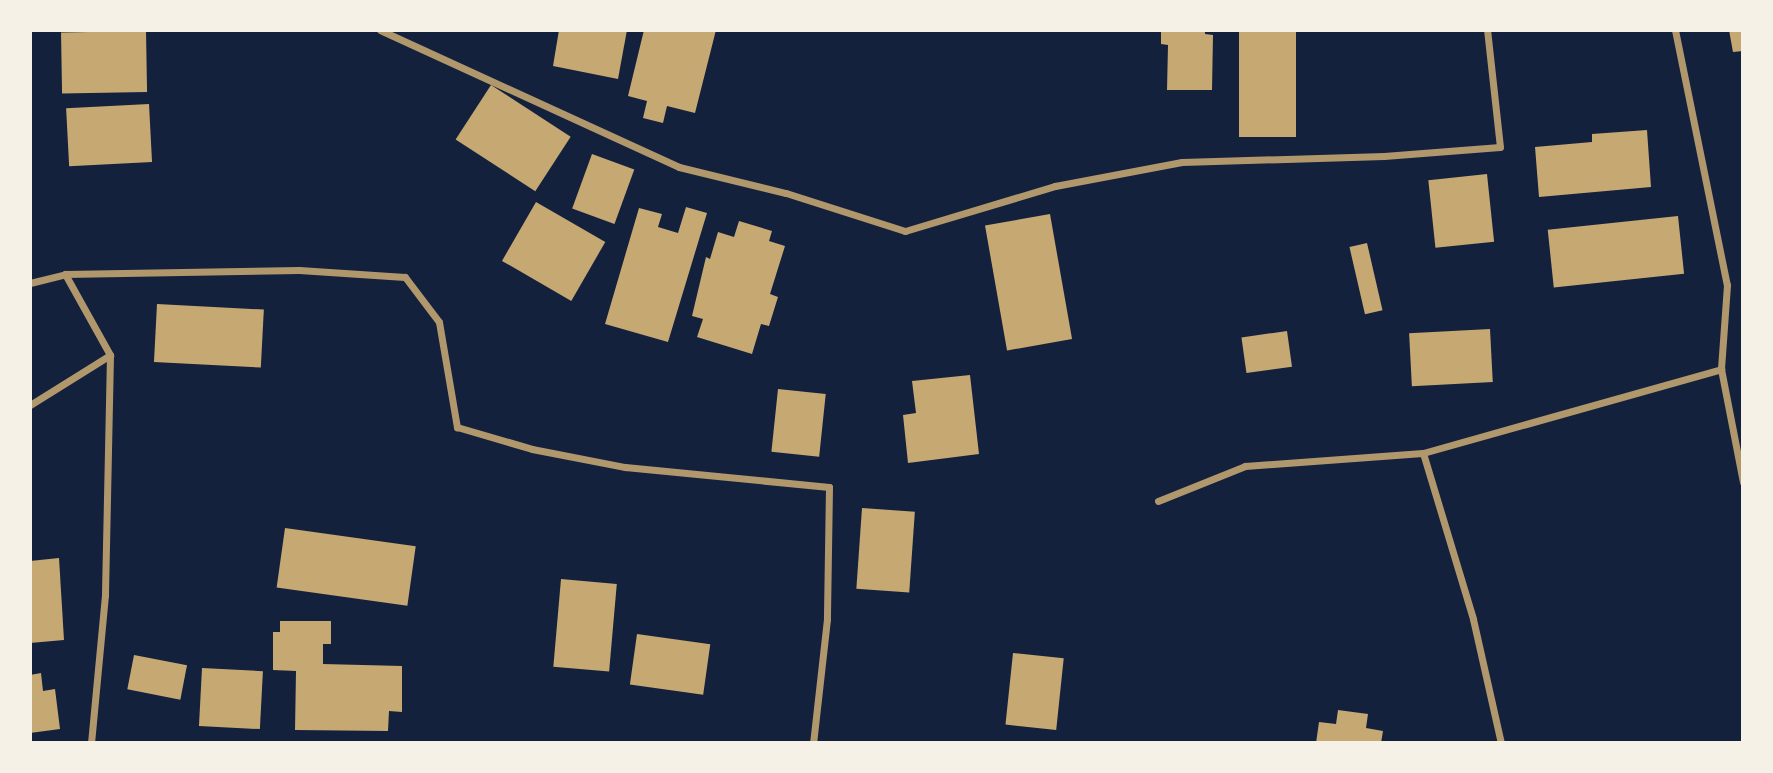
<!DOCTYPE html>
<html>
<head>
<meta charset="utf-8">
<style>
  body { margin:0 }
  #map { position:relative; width:1773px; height:773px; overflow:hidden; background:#14213d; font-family:Quicksand,sans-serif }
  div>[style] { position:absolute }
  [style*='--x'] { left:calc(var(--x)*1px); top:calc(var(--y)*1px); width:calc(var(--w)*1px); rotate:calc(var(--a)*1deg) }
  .building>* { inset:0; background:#c6a872; transform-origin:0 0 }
  .minor>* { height:7px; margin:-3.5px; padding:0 3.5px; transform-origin:3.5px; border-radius:3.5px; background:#b1986c }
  span { translate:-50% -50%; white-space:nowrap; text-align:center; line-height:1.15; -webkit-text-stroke:5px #f6f1e7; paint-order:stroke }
  .frame { position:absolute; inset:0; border:32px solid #f6f1e7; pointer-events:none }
</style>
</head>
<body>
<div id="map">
  <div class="building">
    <div style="clip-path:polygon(559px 30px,627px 30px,618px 79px,553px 66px)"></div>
    <div style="clip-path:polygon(644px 30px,716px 30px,695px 113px,667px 106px,663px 123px,643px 118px,647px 101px,628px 96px)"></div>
    <div style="clip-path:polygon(1161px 30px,1205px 30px,1205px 34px,1213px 35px,1212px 90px,1167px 90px,1168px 45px,1161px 44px)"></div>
    <div style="left:1239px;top:30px;width:57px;height:107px"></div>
    <div style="clip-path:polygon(1729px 30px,1743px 30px,1743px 51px,1733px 52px)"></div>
    <div style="left:146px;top:31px;width:61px;height:85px;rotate:89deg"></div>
    <div style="left:491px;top:85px;width:95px;height:65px;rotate:33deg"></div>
    <div style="left:149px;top:104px;width:58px;height:83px;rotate:87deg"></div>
    <div style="clip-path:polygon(1647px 130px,1651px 187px,1539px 197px,1535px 147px,1592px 142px,1592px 134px)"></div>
    <div style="left:592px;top:154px;width:45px;height:58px;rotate:20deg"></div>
    <div style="left:1487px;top:174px;width:68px;height:59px;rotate:84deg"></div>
    <div style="left:536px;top:202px;width:80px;height:68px;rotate:30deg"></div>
    <div style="clip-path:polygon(686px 207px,707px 213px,668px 342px,605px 324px,639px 208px,662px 214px,658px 227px,678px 233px)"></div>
    <div style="left:1050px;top:214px;width:127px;height:66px;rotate:80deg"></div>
    <div style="left:1678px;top:216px;width:58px;height:131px;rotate:84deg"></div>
    <div style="clip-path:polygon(739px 221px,772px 231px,769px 241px,785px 246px,770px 294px,778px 297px,769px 326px,761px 324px,752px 354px,697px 337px,703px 319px,692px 316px,706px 257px,710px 259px,718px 232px,734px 237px)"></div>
    <div style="left:1367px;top:243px;width:69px;height:18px;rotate:77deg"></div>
    <div style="left:157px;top:304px;width:107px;height:58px;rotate:3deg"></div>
    <div style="left:1490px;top:329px;width:53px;height:81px;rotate:87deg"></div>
    <div style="left:1287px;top:331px;width:36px;height:46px;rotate:82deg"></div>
    <div style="clip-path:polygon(970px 375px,979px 454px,908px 463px,903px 415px,916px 413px,912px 381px)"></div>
    <div style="left:778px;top:389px;width:48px;height:63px;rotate:6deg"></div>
    <div style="left:862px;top:508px;width:53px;height:81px;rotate:4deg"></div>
    <div style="left:285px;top:528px;width:132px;height:60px;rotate:8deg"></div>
    <div style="clip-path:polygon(59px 558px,64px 640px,30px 643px,30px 561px)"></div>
    <div style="left:561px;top:579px;width:56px;height:88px;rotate:5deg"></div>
    <div style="clip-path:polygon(280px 621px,331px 621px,331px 644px,323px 644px,323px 664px,402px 666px,402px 712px,389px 711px,388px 731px,295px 730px,296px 671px,273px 670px,273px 632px,280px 632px)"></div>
    <div style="left:637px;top:634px;width:74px;height:51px;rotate:8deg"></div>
    <div style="left:1013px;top:653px;width:51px;height:72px;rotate:6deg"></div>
    <div style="left:134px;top:655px;width:54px;height:35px;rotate:11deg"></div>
    <div style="left:202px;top:668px;width:61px;height:58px;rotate:3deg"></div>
    <div style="clip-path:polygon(41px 673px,43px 691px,55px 689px,60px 729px,30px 733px,30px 675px)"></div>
    <div style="clip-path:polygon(1338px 710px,1368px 714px,1366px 728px,1383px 731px,1381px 743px,1316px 743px,1319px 722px,1336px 724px)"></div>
  </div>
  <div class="minor">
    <div style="--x:380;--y:30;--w:329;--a:24.6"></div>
    <div style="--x:679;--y:167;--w:110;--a:13.7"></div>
    <div style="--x:786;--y:193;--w:125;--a:17.7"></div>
    <div style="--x:905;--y:231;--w:157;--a:-16.7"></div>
    <div style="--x:1055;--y:186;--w:129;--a:-10.7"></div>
    <div style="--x:1182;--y:162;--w:202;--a:-1.7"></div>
    <div style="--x:1384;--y:156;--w:116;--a:-4.4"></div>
    <div style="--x:1500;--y:147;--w:118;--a:-96.3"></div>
    <div style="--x:1675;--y:30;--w:260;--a:78.5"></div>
    <div style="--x:1727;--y:285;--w:84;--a:94.1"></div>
    <div style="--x:1721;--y:369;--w:115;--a:79"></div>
    <div style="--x:65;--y:274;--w:93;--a:60.9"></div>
    <div style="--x:110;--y:355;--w:240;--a:91.2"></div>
    <div style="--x:105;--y:595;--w:149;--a:95.4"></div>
    <div style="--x:30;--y:283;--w:36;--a:-14"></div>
    <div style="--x:65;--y:274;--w:234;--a:-1"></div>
    <div style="--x:299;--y:270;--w:106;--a:3.8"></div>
    <div style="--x:405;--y:277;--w:56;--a:52.9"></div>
    <div style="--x:439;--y:322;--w:107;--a:80.3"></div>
    <div style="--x:457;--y:427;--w:78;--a:16.3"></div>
    <div style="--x:532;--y:449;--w:95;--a:11"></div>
    <div style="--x:625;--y:467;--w:205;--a:5.6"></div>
    <div style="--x:829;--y:487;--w:132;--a:90.9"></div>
    <div style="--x:827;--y:619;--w:125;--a:96.4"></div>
    <div style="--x:30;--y:405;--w:94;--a:-32"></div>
    <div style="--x:1423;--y:453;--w:173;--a:73.2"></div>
    <div style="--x:1473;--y:619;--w:127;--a:77.3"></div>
    <div style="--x:1158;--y:501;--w:94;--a:-21.9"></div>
    <div style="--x:1245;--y:466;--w:178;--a:-4.2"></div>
    <div style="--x:1423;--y:453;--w:310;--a:-15.7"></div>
  </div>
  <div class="frame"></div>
</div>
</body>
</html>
